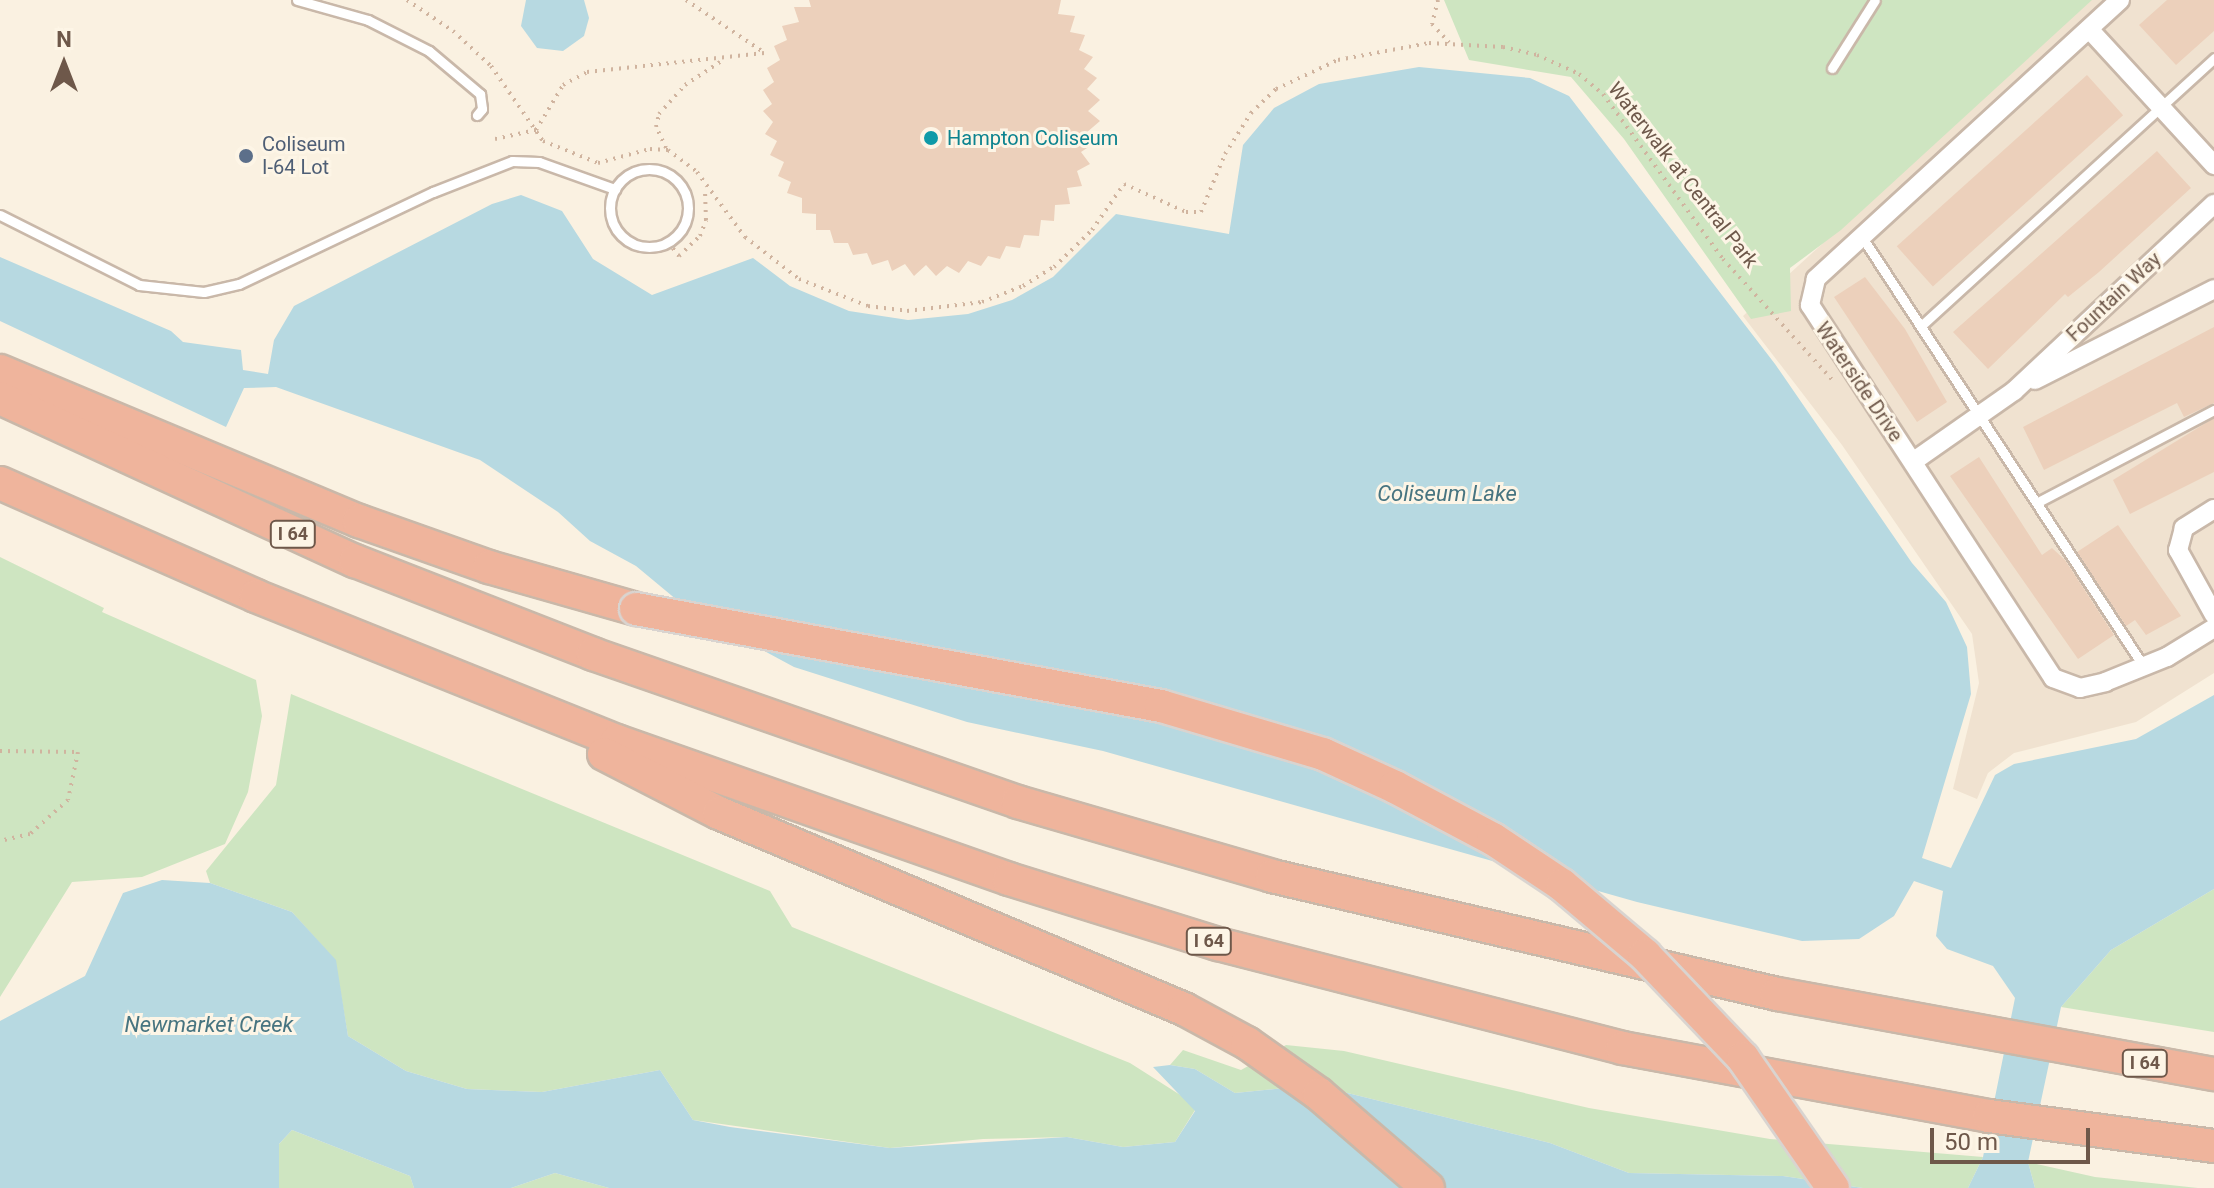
<!DOCTYPE html>
<html>
<head>
<meta charset="utf-8">
<style>
  body { margin:0 }
  #map { position:relative; width:2214px; height:1188px; overflow:hidden; background:#faf1e1; font-family:Roboto,sans-serif }
  div>[style] { position:absolute }
  [style*='--x'] { left:calc(var(--x)*1px); top:calc(var(--y)*1px); width:calc(var(--w)*1px); rotate:calc(var(--a)*1deg) }
  .residential>* { inset:0; background:#f0e2d0 }
  .green>* { inset:0; background:#cee5c1 }
  .water>* { inset:0; background:#b7d9e1 }
  .building>* { inset:0; background:#ecd0bb; transform-origin:0 0 }
  .path>* { height:4px; margin-top:-2px; transform-origin:0; background:repeating-linear-gradient(90deg,#d0b49f 0 2px,transparent 0 8px) }
  .roads { filter:drop-shadow(2px 0 #c9b8a9) drop-shadow(-2px 0 #c9b8a9) drop-shadow(0 2px #c9b8a9) drop-shadow(0 -2px #c9b8a9) }
  .service>* { height:9px; margin:-4.5px; padding:0 4.5px; transform-origin:4.5px; border-radius:4.5px; background:#fff }
  .service>.ring { margin:-4.5px; padding:0; box-sizing:content-box; background:none; border:9px solid #fff; border-radius:50% }
  .minor>* { height:18px; margin:-9px; padding:0 9px; transform-origin:9px; border-radius:9px; background:#fff }
  .motorway>* { height:32px; margin:-16px; padding:0 16px; transform-origin:16px; border-radius:16px; background:#efb49c }
  .bridges { filter:drop-shadow(2px 0 #d9d4d0) drop-shadow(-2px 0 #d9d4d0) drop-shadow(0 2px #d9d4d0) drop-shadow(0 -2px #d9d4d0) }
  .motorway-bridge>* { height:32px; margin:-16px; padding:0 16px; transform-origin:16px; border-radius:16px; background:#efb49c }
  .dots>* { width:22px; height:22px; translate:-50% -50%; box-sizing:border-box; border:4px solid #fdf5e6; border-radius:50% }
  span { translate:-50% -50%; white-space:nowrap; text-align:center; line-height:1.15; -webkit-text-stroke:6px #fdf5e6; paint-order:stroke }
  .shield-label span { padding:2px 6px; background:#fdf5e6; border:2px solid; border-radius:6px; -webkit-text-stroke-width:0 }
  .shield-label { font-size:18px; color:#6e584a; font-weight:700 }
  .culture-label { font-size:20px; color:#0d838f }
  .left { translate:0 -50%; text-align:left }
  .service-label { font-size:20px; color:#4e5e75 }
  .street-label { font-size:20px; color:#6e584a }
  .water-label { font-size:22px; color:#477480; font-style:italic }
  .north { position:absolute; left:24px; top:24px; width:80px; height:80px; -webkit-text-stroke:6px #fdf5e6; paint-order:stroke; rotate:0deg; font-size:22px; font-weight:700; line-height:32px; text-align:center; color:#6e584a }
  .north::after { content:''; display:block; margin:auto; width:28px; height:36px; background:#6e584a; clip-path:polygon(50% 0,100% 100%,50% 72%,0 100%) }
  .scale { position:absolute; left:1930px; top:1128px; width:160px; height:36px; box-sizing:border-box; border:4px solid #6e584a; border-top:0; padding-left:10px; font-size:24px; line-height:28px; white-space:nowrap; color:#6e584a; -webkit-text-stroke:6px #fdf5e6; paint-order:stroke }
</style>
</head>
<body>
<div id="map">
  <div class="residential">
    <div style="clip-path:polygon(2090px 0,2214px 0,2214px 673px,2136px 722px,2014px 753px,1988px 773px,1977px 799px,1953px 789px,1979px 683px,1972px 634px,1842px 445px,1743px 316px)"></div>
  </div>
  <div class="green">
    <div style="clip-path:polygon(1444px 0,2092px 0,1841px 230px,1790px 268px,1791px 311px,1751px 319px,1624px 139px,1571px 77px,1469px 60px)"></div>
    <div style="clip-path:polygon(0 557px,104px 608px,102px 612px,256px 680px,262px 716px,248px 792px,225px 844px,142px 877px,72px 882px,0 997px)"></div>
    <div style="clip-path:polygon(291px 694px,770px 891px,792px 927px,1130px 1063px,1185px 1098px,1195px 1110px,1175px 1142px,1123px 1147px,1067px 1137px,983px 1139px,890px 1148px,693px 1120px,660px 1070px,542px 1092px,467px 1089px,406px 1071px,348px 1036px,335px 960px,292px 912px,210px 883px,206px 871px,276px 785px)"></div>
    <div style="clip-path:polygon(2214px 889px,2214px 1032px,2061px 1007px,2111px 950px)"></div>
    <div style="clip-path:polygon(1286px 1045px,1344px 1051px,1589px 1108px,1770px 1139px,1983px 1157px,1968px 1188px,1863px 1188px,1783px 1176px,1629px 1173px,1550px 1143px,1315px 1085px,1235px 1093px,1195px 1069px,1170px 1065px,1183px 1050px,1241px 1070px)"></div>
    <div style="clip-path:polygon(292px 1130px,410px 1176px,414px 1188px,279px 1188px,279px 1144px)"></div>
    <div style="clip-path:polygon(2028px 1162px,2095px 1177px,2198px 1188px,2035px 1188px)"></div>
    <div style="clip-path:polygon(555px 1173px,609px 1188px,511px 1188px)"></div>
  </div>
  <div class="water">
    <div style="clip-path:polygon(526px 0,584px 0,589px 18px,584px 36px,563px 51px,537px 48px,521px 26px)"></div>
    <div style="clip-path:polygon(1419px 67px,1530px 78px,1569px 96px,1775px 364px,1912px 563px,1946px 602px,1967px 647px,1971px 694px,1922px 858px,1951px 868px,1995px 775px,2014px 764px,2136px 739px,2214px 695px,2214px 889px,2111px 950px,2061px 1007px,2028px 1162px,2035px 1188px,1968px 1188px,1983px 1157px,2015px 998px,1993px 966px,1947px 949px,1936px 936px,1943px 891px,1914px 881px,1894px 916px,1859px 939px,1802px 941px,1637px 902px,1103px 751px,967px 722px,794px 667px,689px 610px,636px 566px,590px 541px,558px 512px,480px 460px,276px 387px,244px 388px,226px 427px,0 321px,0 257px,171px 331px,183px 342px,241px 350px,243px 370px,268px 374px,274px 340px,294px 306px,492px 204px,521px 195px,562px 211px,593px 259px,652px 295px,753px 258px,790px 286px,849px 311px,908px 320px,968px 314px,1012px 300px,1053px 277px,1116px 214px,1229px 234px,1243px 145px,1274px 108px,1319px 84px)"></div>
    <div style="clip-path:polygon(162px 880px,210px 883px,292px 912px,336px 960px,348px 1036px,406px 1071px,467px 1089px,542px 1092px,660px 1070px,693px 1120px,730px 1127px,890px 1148px,1067px 1137px,1123px 1147px,1175px 1142px,1195px 1111px,1153px 1067px,1170px 1065px,1195px 1069px,1235px 1093px,1315px 1085px,1550px 1143px,1629px 1173px,1783px 1176px,1863px 1188px,609px 1188px,555px 1173px,511px 1188px,414px 1188px,410px 1176px,292px 1130px,279px 1144px,279px 1188px,0 1188px,0 1021px,85px 976px,123px 893px)"></div>
  </div>
  <div class="building">
    <div style="clip-path:polygon(809px 0,1061px 0,1058px 14px,1075px 16px,1070px 32px,1085px 35px,1079px 50px,1093px 57px,1084px 69px,1097px 78px,1087px 89px,1100px 100px,1088px 111px,1100px 121px,1086px 133px,1096px 142px,1081px 152px,1090px 164px,1077px 171px,1082px 186px,1067px 188px,1070px 204px,1055px 205px,1054px 221px,1041px 220px,1039px 236px,1024px 235px,1020px 248px,1006px 246px,1000px 259px,988px 256px,981px 266px,968px 261px,959px 273px,947px 266px,936px 276px,926px 265px,914px 276px,905px 264px,892px 271px,888px 260px,872px 265px,867px 253px,853px 255px,848px 243px,834px 243px,830px 230px,816px 230px,816px 214px,802px 213px,802px 198px,787px 193px,791px 182px,778px 176px,784px 162px,770px 155px,777px 141px,765px 134px,773px 122px,763px 111px,772px 104px,763px 90px,774px 82px,767px 68px,780px 60px,774px 46px,787px 40px,782px 26px,799px 22px,794px 7px,811px 7px)"></div>
    <div style="clip-path:polygon(2167px 0,2214px 0,2214px 31px,2176px 65px,2139px 25px)"></div>
    <div style="left:2087px;top:75px;width:54px;height:256px;rotate:48deg"></div>
    <div style="clip-path:polygon(2157px 151px,2191px 188px,2099px 272px,2068px 297px,2065px 294px,1988px 369px,1953px 332px)"></div>
    <div style="clip-path:polygon(1865px 277px,1905px 329px,1947px 402px,1917px 422px,1834px 297px)"></div>
    <div style="clip-path:polygon(2214px 327px,2214px 403px,2184px 417px,2177px 403px,2044px 470px,2023px 427px)"></div>
    <div style="clip-path:polygon(2214px 418px,2214px 472px,2130px 514px,2113px 480px)"></div>
    <div style="clip-path:polygon(1979px 457px,2042px 555px,2052px 548px,2065px 560px,2114px 635px,2078px 659px,1950px 476px)"></div>
    <div style="clip-path:polygon(2118px 525px,2181px 616px,2146px 635px,2135px 620px,2126px 626px,2077px 552px)"></div>
  </div>
  <div class="path">
    <div style="--x:407;--y:0;--w:55;--a:34"></div>
    <div style="--x:453;--y:31;--w:52;--a:42.6"></div>
    <div style="--x:491;--y:66;--w:91;--a:55.3"></div>
    <div style="--x:543;--y:141;--w:59;--a:21.8"></div>
    <div style="--x:598;--y:163;--w:54;--a:-15.1"></div>
    <div style="--x:650;--y:149;--w:18;--a:3"></div>
    <div style="--x:668;--y:150;--w:36;--a:37"></div>
    <div style="--x:697;--y:172;--w:81;--a:53.6"></div>
    <div style="--x:745;--y:237;--w:68;--a:37.9"></div>
    <div style="--x:799;--y:279;--w:74;--a:21.4"></div>
    <div style="--x:868;--y:306;--w:39;--a:7"></div>
    <div style="--x:907;--y:311;--w:76;--a:-6.8"></div>
    <div style="--x:982;--y:302;--w:44;--a:-21.3"></div>
    <div style="--x:1023;--y:286;--w:36;--a:-32"></div>
    <div style="--x:1054;--y:267;--w:53;--a:-44.2"></div>
    <div style="--x:1092;--y:230;--w:56;--a:-55.2"></div>
    <div style="--x:1124;--y:184;--w:68;--a:24.3"></div>
    <div style="--x:1186;--y:212;--w:15;--a:0"></div>
    <div style="--x:1201;--y:212;--w:63;--a:-67.5"></div>
    <div style="--x:1225;--y:154;--w:49;--a:-57.6"></div>
    <div style="--x:1251;--y:113;--w:35;--a:-44"></div>
    <div style="--x:1276;--y:89;--w:68;--a:-25.1"></div>
    <div style="--x:1338;--y:60;--w:93;--a:-10.6"></div>
    <div style="--x:1429;--y:43;--w:74;--a:3.1"></div>
    <div style="--x:1503;--y:47;--w:35;--a:13"></div>
    <div style="--x:1537;--y:55;--w:46;--a:24.3"></div>
    <div style="--x:1579;--y:74;--w:31;--a:40"></div>
    <div style="--x:1603;--y:94;--w:204;--a:54"></div>
    <div style="--x:1723;--y:259;--w:167;--a:47.9"></div>
    <div style="--x:686;--y:0;--w:95;--a:33.9"></div>
    <div style="--x:1438;--y:0;--w:25;--a:104"></div>
    <div style="--x:1432;--y:24;--w:25;--a:47"></div>
    <div style="--x:495;--y:139;--w:42;--a:-12.4"></div>
    <div style="--x:536;--y:130;--w:52;--a:-59"></div>
    <div style="--x:563;--y:85;--w:27;--a:-28"></div>
    <div style="--x:587;--y:72;--w:179;--a:-6.1"></div>
    <div style="--x:666;--y:148;--w:23;--a:-115"></div>
    <div style="--x:656;--y:127;--w:13;--a:-77"></div>
    <div style="--x:659;--y:114;--w:39;--a:-48"></div>
    <div style="--x:685;--y:85;--w:42;--a:-33.3"></div>
    <div style="--x:668;--y:242;--w:18;--a:52"></div>
    <div style="--x:679;--y:256;--w:29;--a:-44"></div>
    <div style="--x:700;--y:236;--w:17;--a:-69"></div>
    <div style="--x:706;--y:220;--w:29;--a:-92"></div>
    <div style="--x:0;--y:751;--w:78;--a:0.7"></div>
    <div style="--x:78;--y:752;--w:49;--a:101.8"></div>
    <div style="--x:68;--y:800;--w:51;--a:138.2"></div>
    <div style="--x:30;--y:834;--w:31;--a:167"></div>
  </div>
  <div class="roads">
    <div class="service">
      <div style="--x:297;--y:0;--w:74;--a:15.7"></div>
      <div style="--x:368;--y:20;--w:68;--a:26.9"></div>
      <div style="--x:429;--y:51;--w:67;--a:40.1"></div>
      <div style="--x:480;--y:94;--w:15;--a:82"></div>
      <div style="--x:482;--y:109;--w:8;--a:130"></div>
      <div style="--x:1832;--y:68;--w:80;--a:-57.7"></div>
      <div class="ring" style="left:610px;top:169px;width:69px;height:69px"></div>
      <div style="--x:0;--y:215;--w:156;--a:26.7"></div>
      <div style="--x:139;--y:285;--w:65;--a:6.1"></div>
      <div style="--x:204;--y:292;--w:36;--a:-13"></div>
      <div style="--x:239;--y:284;--w:215;--a:-25.4"></div>
      <div style="--x:433;--y:192;--w:85;--a:-21.4"></div>
      <div style="--x:512;--y:161;--w:27;--a:2"></div>
      <div style="--x:539;--y:162;--w:81;--a:19.6"></div>
      <div style="--x:1862;--y:237;--w:514;--a:56.74"></div>
      <div style="--x:1922;--y:325;--w:396;--a:-42.4"></div>
      <div style="--x:2038;--y:502;--w:199;--a:-27.6"></div>
    </div>
    <div class="minor">
      <div style="--x:2120;--y:0;--w:413;--a:137.5"></div>
      <div style="--x:1816;--y:279;--w:27;--a:103"></div>
      <div style="--x:1810;--y:305;--w:445;--a:56.9"></div>
      <div style="--x:2053;--y:678;--w:29;--a:20"></div>
      <div style="--x:2080;--y:688;--w:26;--a:-13"></div>
      <div style="--x:2105;--y:682;--w:67;--a:-22"></div>
      <div style="--x:2167;--y:657;--w:55;--a:-31.7"></div>
      <div style="--x:2089;--y:29;--w:185;--a:47.4"></div>
      <div style="--x:2035;--y:380;--w:201;--a:-26.9"></div>
      <div style="--x:1914;--y:461;--w:122;--a:-35"></div>
      <div style="--x:2014;--y:391;--w:274;--a:-43.1"></div>
      <div style="--x:2214;--y:509;--w:36;--a:148"></div>
      <div style="--x:2184;--y:528;--w:23;--a:105"></div>
      <div style="--x:2178;--y:550;--w:74;--a:61"></div>
    </div>
    <div class="motorway">
      <div style="--x:0;--y:371;--w:389;--a:22.7"></div>
      <div style="--x:359;--y:521;--w:138;--a:19.5"></div>
      <div style="--x:489;--y:567;--w:153;--a:15.9"></div>
      <div style="--x:0;--y:398;--w:391;--a:24.7"></div>
      <div style="--x:355;--y:561;--w:256;--a:21.3"></div>
      <div style="--x:593;--y:654;--w:450;--a:19.2"></div>
      <div style="--x:1018;--y:802;--w:265;--a:16.2"></div>
      <div style="--x:1272;--y:876;--w:519;--a:13.15"></div>
      <div style="--x:1777;--y:994;--w:444;--a:10.4"></div>
      <div style="--x:0;--y:483;--w:280;--a:23.8"></div>
      <div style="--x:256;--y:596;--w:389;--a:21.9"></div>
      <div style="--x:617;--y:741;--w:416;--a:19.4"></div>
      <div style="--x:1009;--y:879;--w:219;--a:17.3"></div>
      <div style="--x:1218;--y:944;--w:417;--a:14.4"></div>
      <div style="--x:1622;--y:1048;--w:373;--a:10.5"></div>
      <div style="--x:1989;--y:1116;--w:227;--a:7.6"></div>
      <div style="--x:604;--y:754;--w:129;--a:27.2"></div>
      <div style="--x:719;--y:813;--w:505;--a:22.86"></div>
      <div style="--x:1184;--y:1009;--w:72;--a:28.4"></div>
      <div style="--x:1247;--y:1043;--w:88;--a:35.3"></div>
      <div style="--x:1319;--y:1094;--w:144;--a:40.8"></div>
    </div>
  </div>
  <div class="bridges">
    <div class="motorway-bridge">
      <div style="--x:636;--y:609;--w:534;--a:10.47"></div>
      <div style="--x:1161;--y:706;--w:169;--a:16.5"></div>
      <div style="--x:1323;--y:754;--w:79;--a:24.6"></div>
      <div style="--x:1395;--y:787;--w:111;--a:28"></div>
      <div style="--x:1493;--y:839;--w:83;--a:33.7"></div>
      <div style="--x:1562;--y:885;--w:109;--a:40.1"></div>
      <div style="--x:1645;--y:955;--w:142;--a:46.4"></div>
      <div style="--x:1743;--y:1058;--w:158;--a:55.3"></div>
    </div>
  </div>
  <div class="dots">
    <div style="left:931px;top:138px;background:#0f9aa8"></div>
    <div style="left:246px;top:156px;background:#5c6f8a"></div>
  </div>
  <div class="shield-label">
    <span style="left:293px;top:534px">I 64</span>
    <span style="left:1209px;top:941px">I 64</span>
    <span style="left:2145px;top:1063px">I 64</span>
  </div>
  <div class="culture-label">
    <span class="left" style="left:947px;top:138px">Hampton Coliseum</span>
  </div>
  <div class="service-label">
    <span class="left" style="left:262px;top:156px">Coliseum<br>I-64 Lot</span>
  </div>
  <div class="street-label">
    <span style="left:1683px;top:175px;rotate:52deg">Waterwalk at Central Park</span>
    <span style="left:2114px;top:297px;rotate:-43deg">Fountain Way</span>
    <span style="left:1859px;top:382px;rotate:56deg">Waterside Drive</span>
  </div>
  <div class="water-label">
    <span style="left:1447px;top:494px">Coliseum Lake</span>
    <span style="left:209px;top:1025px">Newmarket Creek</span>
  </div>
  <div class="north">N</div>
  <div class="scale">50 m</div>
</div>
</body>
</html>
